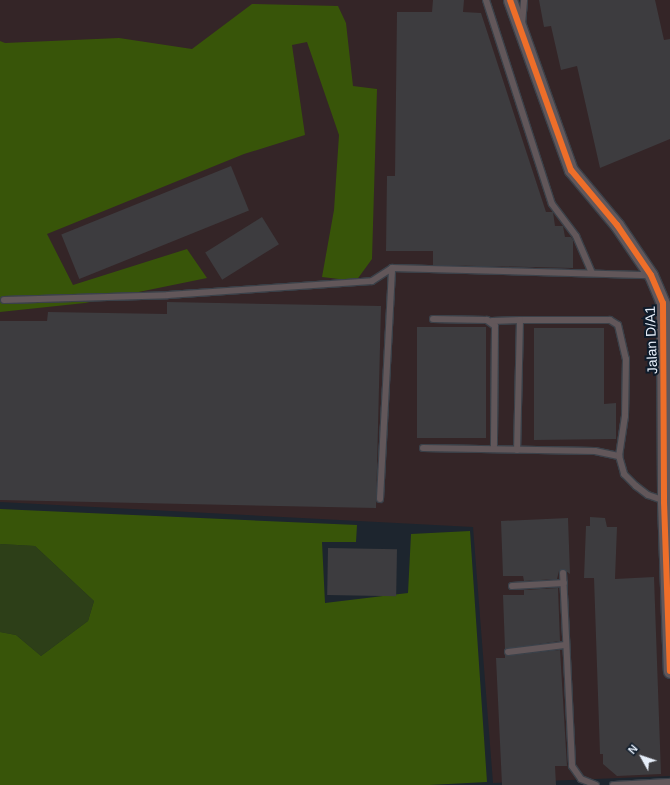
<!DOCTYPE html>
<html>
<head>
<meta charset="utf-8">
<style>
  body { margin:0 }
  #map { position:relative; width:670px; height:785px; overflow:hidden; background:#1d252e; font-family:Arial,sans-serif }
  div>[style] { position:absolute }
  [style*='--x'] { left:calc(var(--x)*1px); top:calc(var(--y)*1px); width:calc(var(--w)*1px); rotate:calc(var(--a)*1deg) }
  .industrial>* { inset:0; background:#342527 }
  .green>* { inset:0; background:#2d3f18 }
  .forest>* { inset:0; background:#385509 }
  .building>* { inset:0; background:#3d3c3f; transform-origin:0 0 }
  .roads { filter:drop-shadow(1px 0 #3b4149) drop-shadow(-1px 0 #3b4149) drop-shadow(0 1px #3b4149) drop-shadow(0 -1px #3b4149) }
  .lane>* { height:6px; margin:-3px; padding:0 3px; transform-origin:3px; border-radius:3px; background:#62575a }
  .street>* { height:13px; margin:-6.5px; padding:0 6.5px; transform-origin:6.5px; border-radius:6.5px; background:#62575a }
  .cycleway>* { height:6px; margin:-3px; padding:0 3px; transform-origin:3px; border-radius:3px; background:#ee6e29 }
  span { translate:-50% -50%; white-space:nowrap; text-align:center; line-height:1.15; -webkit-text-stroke:4px #0e1b2a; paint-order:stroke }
  .street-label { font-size:14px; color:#e7effa }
  .north { position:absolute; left:622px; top:737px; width:40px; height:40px; -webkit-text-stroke:3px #0e1b2a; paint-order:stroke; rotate:310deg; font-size:11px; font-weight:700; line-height:16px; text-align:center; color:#e7effa }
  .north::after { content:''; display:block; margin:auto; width:14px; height:18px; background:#e7effa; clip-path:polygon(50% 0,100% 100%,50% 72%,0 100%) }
</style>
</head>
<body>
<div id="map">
  <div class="industrial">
    <div style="clip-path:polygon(0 0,670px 0,670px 776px,493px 783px,473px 527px,0 502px)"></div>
  </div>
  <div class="green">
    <div style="clip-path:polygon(0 544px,35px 546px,94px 601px,88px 621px,41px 656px,16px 635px,0 632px)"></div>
  </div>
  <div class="forest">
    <div style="clip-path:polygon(252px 4px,338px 6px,346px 23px,353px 86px,377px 89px,372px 259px,356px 281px,322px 277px,334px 210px,339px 135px,307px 42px,292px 45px,305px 135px,244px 154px,47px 234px,73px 285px,187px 249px,207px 278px,85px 303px,0 312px,0 41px,5px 43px,119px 38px,192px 49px)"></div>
    <div style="clip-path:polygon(0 509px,357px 525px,356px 542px,322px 542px,325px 603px,408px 593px,411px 534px,470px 531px,487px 782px,429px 785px,0 785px,0 632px,16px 635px,41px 656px,88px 621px,94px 601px,35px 546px,0 544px)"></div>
  </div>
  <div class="building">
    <div style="clip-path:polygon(433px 0,464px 0,463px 12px,481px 13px,546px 212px,553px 212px,555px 226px,563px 226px,565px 237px,571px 237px,573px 240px,573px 268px,433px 265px,433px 251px,386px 251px,387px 176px,395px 176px,397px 12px,432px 12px)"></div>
    <div style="clip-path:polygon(539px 0,655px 0,664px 40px,670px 39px,670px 139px,600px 168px,577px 66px,561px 70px,551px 26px,544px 27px)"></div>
    <div style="left:231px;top:166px;width:48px;height:183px;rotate:68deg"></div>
    <div style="left:262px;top:217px;width:32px;height:67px;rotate:58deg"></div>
    <div style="clip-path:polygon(167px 302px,381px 306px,376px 508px,0 500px,0 321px,47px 321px,48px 312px,167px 314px)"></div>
    <div style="left:486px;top:327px;width:111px;height:69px;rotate:90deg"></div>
    <div style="clip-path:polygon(534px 328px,604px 328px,604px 404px,616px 403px,616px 439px,534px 440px)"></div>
    <div style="clip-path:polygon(590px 517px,605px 518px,607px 527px,617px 527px,615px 579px,654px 577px,661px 774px,617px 776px,603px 764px,603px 754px,600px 754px,594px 578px,584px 578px,586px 526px,590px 526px)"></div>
    <div style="clip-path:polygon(568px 518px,570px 574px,563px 569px,559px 571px,557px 579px,524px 581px,523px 576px,503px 576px,501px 521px)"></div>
    <div style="left:328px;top:548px;width:69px;height:47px;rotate:1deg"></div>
    <div style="clip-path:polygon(558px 588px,560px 641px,505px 649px,503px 595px,524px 595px,524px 590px)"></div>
    <div style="clip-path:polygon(560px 650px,567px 766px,555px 766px,556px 785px,502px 785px,496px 658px,505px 658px,505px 655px)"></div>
  </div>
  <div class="roads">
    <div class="lane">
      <div style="--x:486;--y:0;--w:214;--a:72.1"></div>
      <div style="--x:552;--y:204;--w:40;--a:53"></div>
      <div style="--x:576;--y:236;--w:40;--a:66.6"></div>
      <div style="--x:522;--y:24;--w:24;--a:-85"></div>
      <div style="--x:4;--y:300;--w:164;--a:-1.7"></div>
      <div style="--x:168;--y:295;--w:204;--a:-3.9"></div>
      <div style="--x:372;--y:281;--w:24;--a:-33"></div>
      <div style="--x:392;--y:268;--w:258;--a:1.6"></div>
      <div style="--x:433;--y:319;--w:54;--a:1.1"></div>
      <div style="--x:487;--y:320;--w:10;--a:37"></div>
      <div style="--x:495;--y:326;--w:123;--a:90.5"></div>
      <div style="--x:520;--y:320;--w:90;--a:0"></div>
      <div style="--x:610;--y:320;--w:9;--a:32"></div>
      <div style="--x:618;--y:325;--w:35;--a:77"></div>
      <div style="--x:626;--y:359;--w:57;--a:91"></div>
      <div style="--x:625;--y:416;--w:40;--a:98.5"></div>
      <div style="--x:492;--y:321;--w:28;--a:-2"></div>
      <div style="--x:520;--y:320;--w:130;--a:91.3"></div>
      <div style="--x:423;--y:448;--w:172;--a:1"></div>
      <div style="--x:595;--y:451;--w:25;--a:12"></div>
      <div style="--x:619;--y:456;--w:19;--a:74"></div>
      <div style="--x:624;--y:474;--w:17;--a:45"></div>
      <div style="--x:636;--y:486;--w:15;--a:37"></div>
      <div style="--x:648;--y:495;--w:18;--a:19"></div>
      <div style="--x:380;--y:499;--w:231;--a:-87"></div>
      <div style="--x:563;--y:573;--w:193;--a:87.3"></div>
      <div style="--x:572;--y:766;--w:16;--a:55"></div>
      <div style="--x:581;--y:779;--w:16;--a:22"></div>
      <div style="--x:512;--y:586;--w:52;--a:-3.3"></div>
      <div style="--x:508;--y:652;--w:57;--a:-7"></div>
      <div style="--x:613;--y:785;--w:57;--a:-3"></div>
    </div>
    <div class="street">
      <div style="--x:510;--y:0;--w:181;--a:70.3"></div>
      <div style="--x:571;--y:170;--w:72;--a:50.1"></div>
      <div style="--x:617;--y:225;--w:60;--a:55.8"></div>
      <div style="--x:651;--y:275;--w:30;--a:67"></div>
      <div style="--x:663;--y:303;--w:199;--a:89.7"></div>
      <div style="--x:664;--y:502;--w:169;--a:88"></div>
    </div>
  </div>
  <div class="cycleway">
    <div style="--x:510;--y:0;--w:181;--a:70.3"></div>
    <div style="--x:571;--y:170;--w:72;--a:50.1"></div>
    <div style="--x:617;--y:225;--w:60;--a:55.8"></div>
    <div style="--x:651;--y:275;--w:30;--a:67"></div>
    <div style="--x:663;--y:303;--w:199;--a:89.7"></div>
    <div style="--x:664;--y:502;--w:169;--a:88"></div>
  </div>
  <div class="street-label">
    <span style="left:651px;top:340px;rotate:-92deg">Jalan D/A1</span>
  </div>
  <div class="north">N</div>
</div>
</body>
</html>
